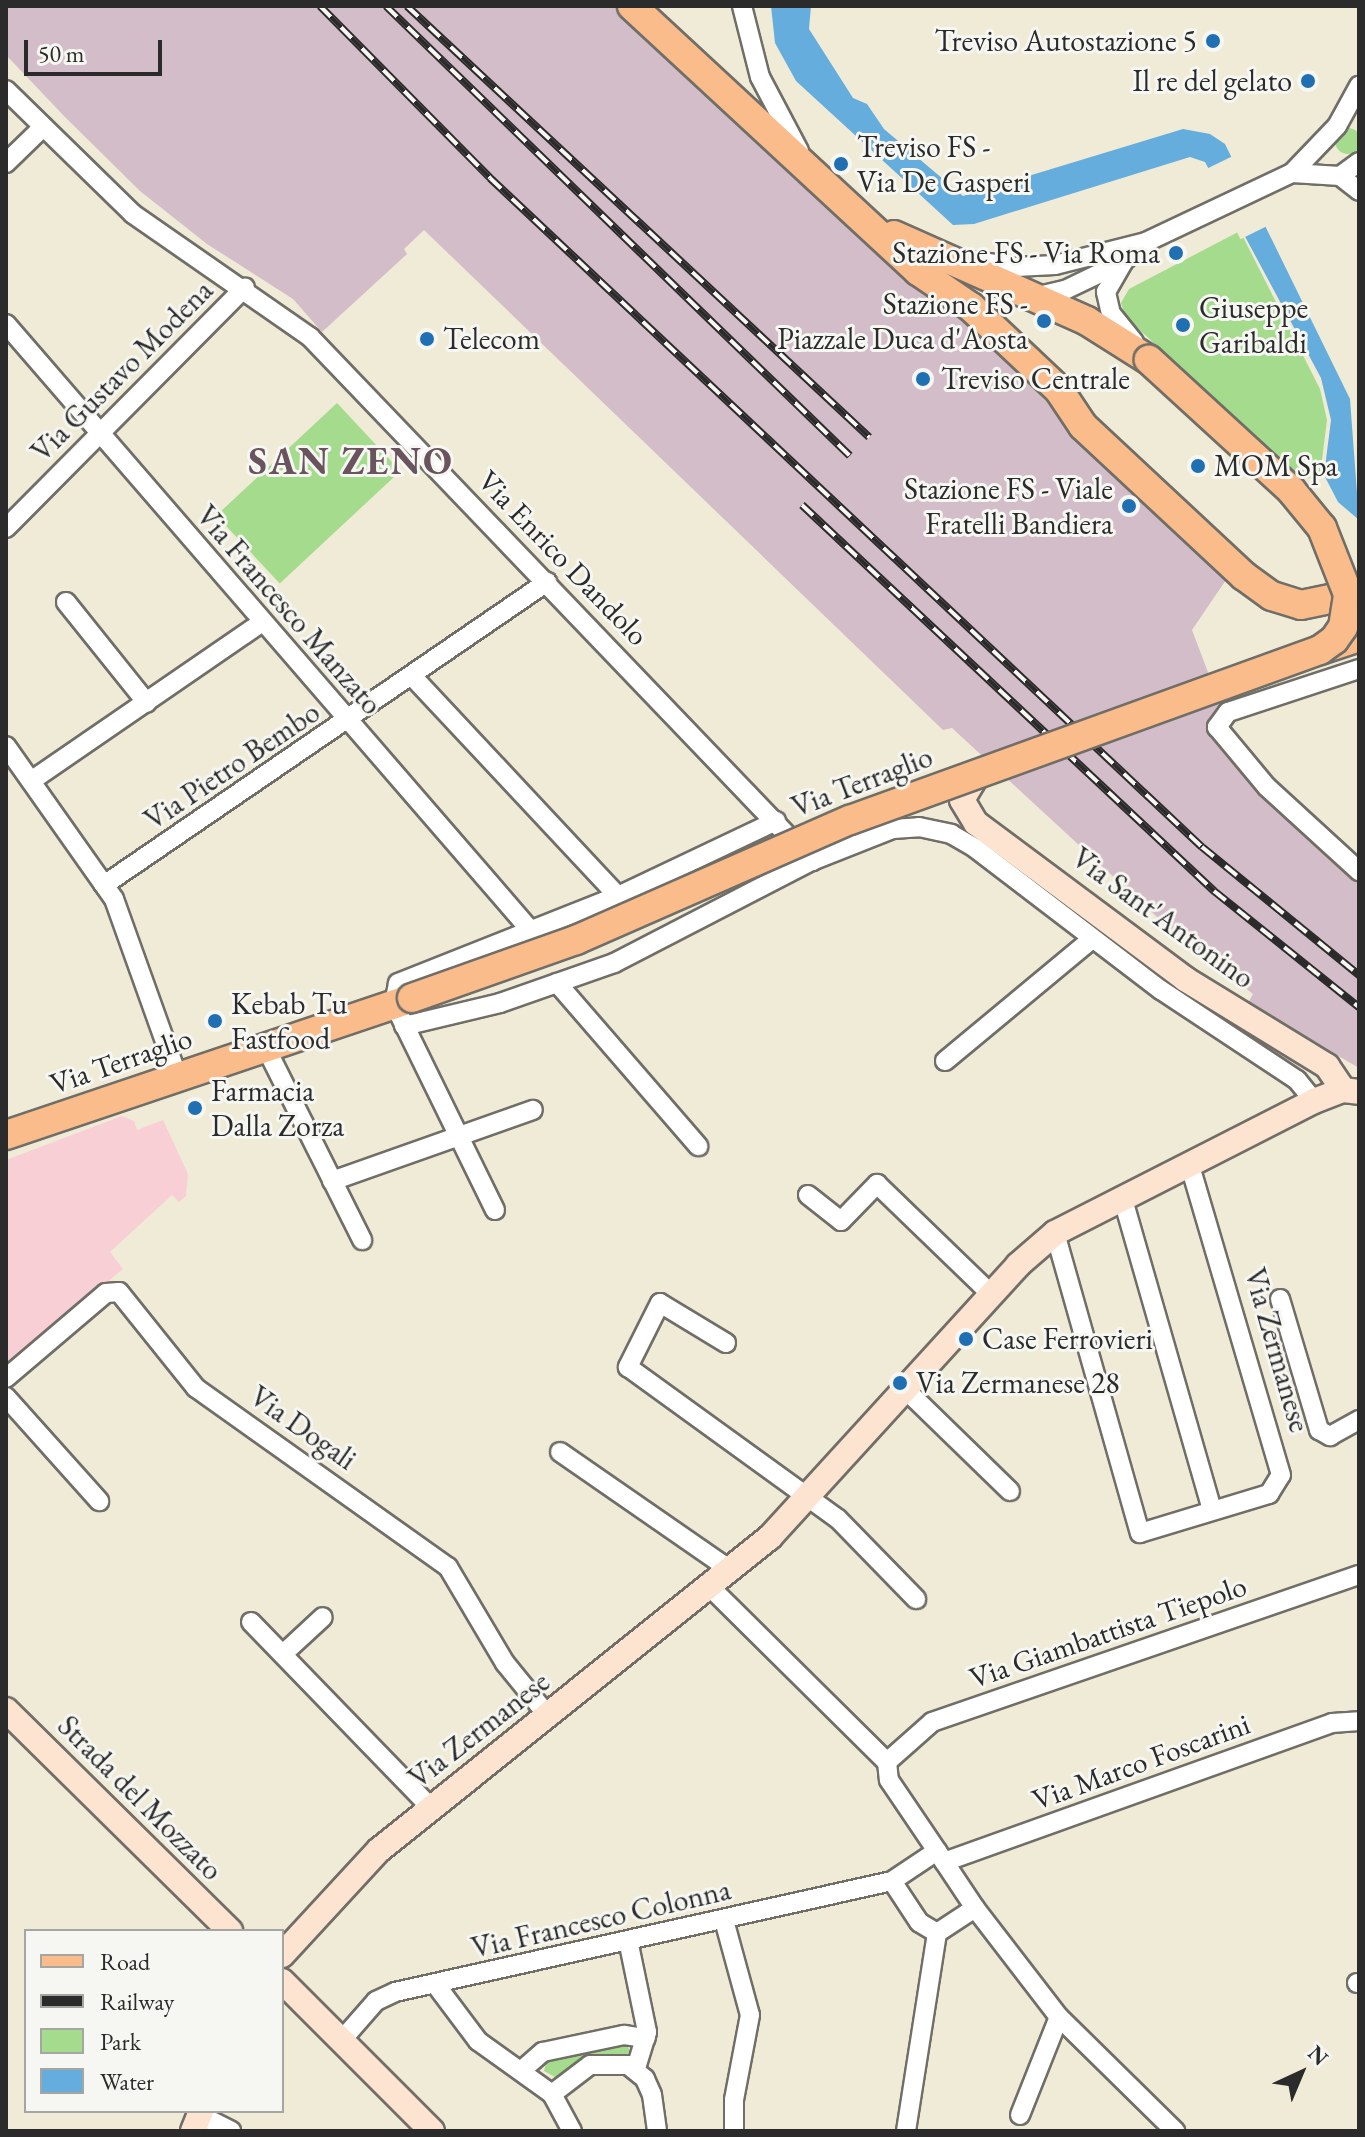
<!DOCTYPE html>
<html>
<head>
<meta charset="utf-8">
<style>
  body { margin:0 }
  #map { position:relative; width:1365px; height:2137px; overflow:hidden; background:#f0ebd7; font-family:"EB Garamond",serif }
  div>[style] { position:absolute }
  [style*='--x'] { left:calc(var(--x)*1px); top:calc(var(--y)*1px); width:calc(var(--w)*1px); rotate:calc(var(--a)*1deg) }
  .built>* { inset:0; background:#f7cfd4 }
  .industrial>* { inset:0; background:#d2bdc8 }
  .green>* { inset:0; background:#a4db8c; transform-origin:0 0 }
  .round { border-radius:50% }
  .water>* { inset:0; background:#65addc }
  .pier>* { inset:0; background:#f0ebd7; transform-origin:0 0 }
  .roads { filter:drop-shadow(2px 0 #706e67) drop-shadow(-2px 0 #706e67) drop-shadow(0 2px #706e67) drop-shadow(0 -2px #706e67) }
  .street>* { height:18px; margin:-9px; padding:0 9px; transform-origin:9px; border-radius:9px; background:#fff }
  .secondary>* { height:24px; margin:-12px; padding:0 12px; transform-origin:12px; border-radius:12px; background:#fde4d1 }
  .primary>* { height:28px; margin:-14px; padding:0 14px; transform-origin:14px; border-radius:14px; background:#fabc8b }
  .rail>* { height:8px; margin-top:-4px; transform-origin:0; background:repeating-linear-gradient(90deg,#f6f6f2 0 15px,#2b2b2b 0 30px); box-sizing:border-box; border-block:2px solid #2b2b2b }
  .bridges { filter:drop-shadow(2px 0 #706e67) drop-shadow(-2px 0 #706e67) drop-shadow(0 2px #706e67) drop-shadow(0 -2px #706e67) }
  .primary-bridge>* { height:28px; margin:-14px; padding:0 14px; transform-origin:14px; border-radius:14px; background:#fabc8b }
  .dots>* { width:22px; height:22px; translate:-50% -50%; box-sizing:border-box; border:4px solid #f6f6f2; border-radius:50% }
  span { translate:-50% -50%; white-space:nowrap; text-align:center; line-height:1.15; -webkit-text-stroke:6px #f6f6f2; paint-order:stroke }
  .poi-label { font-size:30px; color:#2b2b2b }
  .right { translate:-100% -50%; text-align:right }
  .left { translate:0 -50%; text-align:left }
  .street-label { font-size:30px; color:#2b2b2b }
  .district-label { font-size:38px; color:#69535c; font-weight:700; letter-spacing:2px }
  .frame { position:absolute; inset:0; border:8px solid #2b2b2b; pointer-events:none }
  .legend { position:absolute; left:24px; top:1929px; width:260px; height:184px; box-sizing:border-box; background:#f6f6f2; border:2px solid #a5a5a2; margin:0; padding:10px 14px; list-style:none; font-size:24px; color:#2b2b2b }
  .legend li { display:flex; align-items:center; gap:16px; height:40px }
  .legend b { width:40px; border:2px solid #a5a5a2 }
  .north { position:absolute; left:1261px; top:2033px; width:80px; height:80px; -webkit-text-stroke:6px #f6f6f2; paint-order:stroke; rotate:44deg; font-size:22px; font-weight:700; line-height:32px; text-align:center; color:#2b2b2b }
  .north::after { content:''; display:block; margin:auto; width:28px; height:36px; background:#2b2b2b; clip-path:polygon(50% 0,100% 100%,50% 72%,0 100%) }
  .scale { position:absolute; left:24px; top:40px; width:138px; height:36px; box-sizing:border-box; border:4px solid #2b2b2b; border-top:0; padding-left:10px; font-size:24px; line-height:28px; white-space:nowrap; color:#2b2b2b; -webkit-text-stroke:6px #f6f6f2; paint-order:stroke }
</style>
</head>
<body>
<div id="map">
  <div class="built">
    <div style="clip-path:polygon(122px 1116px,134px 1121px,137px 1130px,163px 1120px,188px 1174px,186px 1196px,179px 1202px,172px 1195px,110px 1252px,123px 1269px,6px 1365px,6px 1160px)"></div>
  </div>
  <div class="industrial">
    <div style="clip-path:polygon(6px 6px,620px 6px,997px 349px,1125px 486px,1198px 554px,1230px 574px,1192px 630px,1217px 696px,1233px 764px,1308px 833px,1359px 864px,1359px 1068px,1248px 1003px,1253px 994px,1169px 928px,952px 728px,943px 730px,424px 230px,404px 249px,407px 254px,322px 332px,293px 299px,207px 244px,140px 191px,64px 116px,6px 55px)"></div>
  </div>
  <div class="green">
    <div class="round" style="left:1335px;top:128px;width:26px;height:26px"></div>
    <div style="clip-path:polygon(1240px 231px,1320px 389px,1327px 420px,1320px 476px,1299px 480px,1125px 316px,1121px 303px,1129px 289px)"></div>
    <div style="left:337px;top:403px;width:93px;height:165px;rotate:47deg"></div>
    <div style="clip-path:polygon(626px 2043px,630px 2051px,623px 2058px,593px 2056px,555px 2077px,544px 2071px,547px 2060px)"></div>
  </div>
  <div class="water">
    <div style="clip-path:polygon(771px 6px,811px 6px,809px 29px,853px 98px,867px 104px,884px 129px,963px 196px,1183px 129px,1210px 134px,1225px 144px,1350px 399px,1359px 520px,1338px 502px,1324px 475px,1331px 420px,1321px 378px,1205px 162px,1190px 157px,974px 224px,953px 225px,796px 81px,775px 43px)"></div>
  </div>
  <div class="pier">
    <div style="left:1235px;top:155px;width:78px;height:32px;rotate:64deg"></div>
  </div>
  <div class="roads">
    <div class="street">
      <div style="--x:742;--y:6;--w:73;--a:75.8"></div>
      <div style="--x:760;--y:77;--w:84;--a:62.2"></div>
      <div style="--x:6;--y:90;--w:177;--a:44.3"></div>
      <div style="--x:133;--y:214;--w:216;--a:34.8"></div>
      <div style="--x:310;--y:337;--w:726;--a:46.23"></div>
      <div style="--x:6;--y:163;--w:52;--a:-44.2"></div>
      <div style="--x:1292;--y:173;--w:48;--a:3.6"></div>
      <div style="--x:1340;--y:176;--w:24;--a:38"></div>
      <div style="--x:1340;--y:176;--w:24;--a:-36"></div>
      <div style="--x:975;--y:261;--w:41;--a:8.3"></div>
      <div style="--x:1016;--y:267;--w:39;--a:-3"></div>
      <div style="--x:1055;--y:265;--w:94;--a:-14.2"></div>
      <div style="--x:1146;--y:242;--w:161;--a:-25.3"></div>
      <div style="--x:1292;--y:173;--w:65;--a:-46.2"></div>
      <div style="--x:1337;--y:126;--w:46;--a:-61.2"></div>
      <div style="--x:1034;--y:297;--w:32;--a:-13"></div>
      <div style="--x:1065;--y:290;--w:62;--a:-25.7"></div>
      <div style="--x:6;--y:324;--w:803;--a:49.14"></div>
      <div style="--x:1134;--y:342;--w:36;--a:-129"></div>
      <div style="--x:1111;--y:314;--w:23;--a:-103"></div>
      <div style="--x:1106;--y:292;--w:34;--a:-60"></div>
      <div style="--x:1123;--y:262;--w:25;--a:-43"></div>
      <div style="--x:6;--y:528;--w:339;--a:-45.2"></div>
      <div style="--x:66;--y:602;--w:129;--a:51.3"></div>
      <div style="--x:1359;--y:669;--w:138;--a:161.8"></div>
      <div style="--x:1228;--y:712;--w:19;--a:126"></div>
      <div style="--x:1217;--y:727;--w:78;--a:50.2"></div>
      <div style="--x:1267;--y:787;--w:125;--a:42.4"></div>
      <div style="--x:413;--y:677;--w:300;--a:46.9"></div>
      <div style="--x:6;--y:746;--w:187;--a:54.8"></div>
      <div style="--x:114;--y:899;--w:190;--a:70.3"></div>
      <div style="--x:31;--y:781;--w:280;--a:-34.5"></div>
      <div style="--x:104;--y:885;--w:537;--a:-34.37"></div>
      <div style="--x:557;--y:983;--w:216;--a:49.1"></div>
      <div style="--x:404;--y:1026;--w:99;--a:-13.5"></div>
      <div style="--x:500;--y:1003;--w:121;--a:-19.3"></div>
      <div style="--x:614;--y:963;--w:223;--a:-27.3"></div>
      <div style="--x:812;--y:861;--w:87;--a:-21.6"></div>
      <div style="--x:893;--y:829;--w:26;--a:-4"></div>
      <div style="--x:919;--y:827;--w:33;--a:12"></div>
      <div style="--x:951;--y:834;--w:28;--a:30"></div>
      <div style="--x:975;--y:848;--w:234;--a:37.4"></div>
      <div style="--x:1161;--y:990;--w:163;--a:33.5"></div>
      <div style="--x:1297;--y:1080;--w:27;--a:51"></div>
      <div style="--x:266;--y:1048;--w:215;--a:63.4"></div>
      <div style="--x:945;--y:1061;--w:191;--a:-39.7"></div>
      <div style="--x:332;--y:1181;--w:213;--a:-19.5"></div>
      <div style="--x:808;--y:1195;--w:42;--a:38.2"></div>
      <div style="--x:841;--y:1221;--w:52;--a:-45.8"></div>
      <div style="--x:877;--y:1184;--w:158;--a:44"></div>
      <div style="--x:1122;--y:1196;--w:327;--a:74"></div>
      <div style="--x:495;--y:1210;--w:229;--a:-116.1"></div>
      <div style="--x:394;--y:1004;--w:21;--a:-79"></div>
      <div style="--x:398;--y:983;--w:237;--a:-21.6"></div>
      <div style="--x:618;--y:896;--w:175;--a:-25.4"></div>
      <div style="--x:1055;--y:1233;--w:312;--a:74.2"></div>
      <div style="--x:1140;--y:1533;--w:135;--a:-16.8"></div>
      <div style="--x:1269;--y:1494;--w:22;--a:-58"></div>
      <div style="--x:1281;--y:1475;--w:326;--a:-106.4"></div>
      <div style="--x:1280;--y:1299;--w:137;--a:73.4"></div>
      <div style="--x:1319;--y:1430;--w:13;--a:29"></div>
      <div style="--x:1330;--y:1436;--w:33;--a:-29"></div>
      <div style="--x:726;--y:1343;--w:77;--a:-148.8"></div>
      <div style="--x:660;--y:1303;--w:72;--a:116.6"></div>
      <div style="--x:628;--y:1367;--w:259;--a:35.9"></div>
      <div style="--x:838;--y:1519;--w:112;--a:45.7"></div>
      <div style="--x:6;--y:1378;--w:131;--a:-40.4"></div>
      <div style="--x:106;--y:1293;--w:13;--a:-4"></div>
      <div style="--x:119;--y:1292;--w:123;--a:51.3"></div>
      <div style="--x:196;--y:1388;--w:309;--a:35.4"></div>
      <div style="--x:448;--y:1567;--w:112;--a:59.3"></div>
      <div style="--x:505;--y:1663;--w:68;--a:50.9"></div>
      <div style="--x:906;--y:1390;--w:145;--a:44.2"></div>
      <div style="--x:6;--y:1397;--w:140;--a:48.2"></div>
      <div style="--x:560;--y:1452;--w:209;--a:34.7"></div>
      <div style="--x:711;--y:1588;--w:247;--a:44.7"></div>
      <div style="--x:887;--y:1762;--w:18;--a:84"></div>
      <div style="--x:889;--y:1780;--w:86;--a:55.9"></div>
      <div style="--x:251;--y:1622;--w:260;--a:45.9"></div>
      <div style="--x:283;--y:1654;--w:54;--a:-42.8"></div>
      <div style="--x:887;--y:1762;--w:60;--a:-41.6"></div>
      <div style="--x:932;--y:1722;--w:452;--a:-19"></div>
      <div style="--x:937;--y:1851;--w:69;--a:56.3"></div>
      <div style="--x:975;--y:1908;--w:45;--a:146.7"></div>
      <div style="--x:937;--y:1933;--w:21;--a:-149"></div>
      <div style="--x:919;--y:1922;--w:49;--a:-123.4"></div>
      <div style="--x:892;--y:1881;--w:54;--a:-33.7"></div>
      <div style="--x:944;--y:1862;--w:412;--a:-19.7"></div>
      <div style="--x:1332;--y:1723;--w:27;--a:-4"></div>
      <div style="--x:975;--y:1908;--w:138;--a:52.4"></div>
      <div style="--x:1059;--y:2017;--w:163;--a:44.5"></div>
      <div style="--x:724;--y:1920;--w:98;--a:74.7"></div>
      <div style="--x:750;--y:2015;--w:86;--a:100.7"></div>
      <div style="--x:734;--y:2100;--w:31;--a:90"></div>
      <div style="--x:628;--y:1940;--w:94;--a:78.3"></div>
      <div style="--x:647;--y:2032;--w:39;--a:107"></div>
      <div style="--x:1357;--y:1983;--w:2;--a:0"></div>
      <div style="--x:436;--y:1985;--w:70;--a:53.1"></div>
      <div style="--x:478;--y:2041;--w:91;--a:35.6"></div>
      <div style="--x:552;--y:2094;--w:42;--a:61.6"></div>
      <div style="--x:341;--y:2041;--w:53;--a:-48.8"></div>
      <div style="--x:376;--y:2001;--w:21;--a:-25"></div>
      <div style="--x:395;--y:1992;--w:509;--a:-12.59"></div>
      <div style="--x:522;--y:2070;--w:28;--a:-41"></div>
      <div style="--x:543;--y:2052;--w:83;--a:-11.9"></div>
      <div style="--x:624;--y:2035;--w:22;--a:8"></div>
      <div style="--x:552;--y:2094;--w:48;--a:-37.3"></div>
      <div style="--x:590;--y:2065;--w:38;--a:0"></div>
      <div style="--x:628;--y:2065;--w:22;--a:39"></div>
      <div style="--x:645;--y:2079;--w:17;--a:66"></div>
      <div style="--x:652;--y:2095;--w:36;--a:82"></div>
      <div style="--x:200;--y:2115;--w:35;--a:27"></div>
      <div style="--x:1020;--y:2115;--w:105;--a:-68.3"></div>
      <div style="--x:906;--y:2131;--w:200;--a:-81.1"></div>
    </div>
    <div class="secondary">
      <div style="--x:977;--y:775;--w:29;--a:121"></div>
      <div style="--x:962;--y:800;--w:27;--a:59"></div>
      <div style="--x:976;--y:823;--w:261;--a:36.7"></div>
      <div style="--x:1185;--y:979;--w:167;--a:31.5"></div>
      <div style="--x:1327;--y:1066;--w:29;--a:56"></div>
      <div style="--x:6;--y:1710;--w:315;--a:44.6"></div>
      <div style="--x:282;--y:1955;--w:143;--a:-47.3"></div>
      <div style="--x:379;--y:1850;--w:501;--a:-38.68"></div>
      <div style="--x:770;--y:1537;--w:368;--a:-47.6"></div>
      <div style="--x:1018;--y:1265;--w:49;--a:-40.9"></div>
      <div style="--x:1055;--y:1233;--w:291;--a:-27"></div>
      <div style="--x:1314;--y:1101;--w:31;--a:-21"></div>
      <div style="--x:1343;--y:1090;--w:16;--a:7"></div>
      <div style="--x:282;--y:1981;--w:212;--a:45"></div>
      <div style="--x:193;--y:2131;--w:22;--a:-68"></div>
    </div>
    <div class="primary">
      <div style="--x:632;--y:6;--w:390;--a:42.8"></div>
      <div style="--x:918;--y:271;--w:64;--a:34.2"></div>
      <div style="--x:971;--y:307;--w:121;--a:43.3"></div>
      <div style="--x:1059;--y:390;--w:43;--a:56.3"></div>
      <div style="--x:1083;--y:426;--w:220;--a:43"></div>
      <div style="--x:1244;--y:576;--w:34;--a:36"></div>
      <div style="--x:1272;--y:596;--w:30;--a:17"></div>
      <div style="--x:1301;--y:605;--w:59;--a:-11.7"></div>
      <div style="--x:894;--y:235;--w:211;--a:24"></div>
      <div style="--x:1087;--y:321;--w:73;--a:32.2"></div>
      <div style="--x:1320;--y:650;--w:41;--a:-18.4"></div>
      <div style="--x:6;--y:1135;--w:428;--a:-18.6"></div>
    </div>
  </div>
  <div class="rail">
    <div style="--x:320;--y:6;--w:242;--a:45.3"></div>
    <div style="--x:490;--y:178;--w:977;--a:43.22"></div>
    <div style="--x:1202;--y:847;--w:203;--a:39.2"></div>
    <div style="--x:386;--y:6;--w:646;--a:44.12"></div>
    <div style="--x:407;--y:6;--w:632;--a:43.01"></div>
    <div style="--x:802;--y:505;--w:565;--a:43.13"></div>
    <div style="--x:1214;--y:891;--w:186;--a:38.7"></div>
  </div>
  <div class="bridges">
    <div class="primary-bridge">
      <div style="--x:412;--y:998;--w:174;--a:-19.5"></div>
      <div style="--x:576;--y:940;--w:299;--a:-23.7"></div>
      <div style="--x:850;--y:820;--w:500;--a:-19.9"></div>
      <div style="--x:1320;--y:650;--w:17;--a:-36"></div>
      <div style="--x:1334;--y:640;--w:16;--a:-55"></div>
      <div style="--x:1343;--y:627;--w:33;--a:-81"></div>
      <div style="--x:1348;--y:594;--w:71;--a:-111.5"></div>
      <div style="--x:1322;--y:528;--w:49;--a:-129.2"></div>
      <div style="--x:1291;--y:490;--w:193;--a:-137.5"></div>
    </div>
  </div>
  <div class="dots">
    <div style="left:1213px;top:41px;background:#1f6fb2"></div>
    <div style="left:1308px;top:81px;background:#1f6fb2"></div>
    <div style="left:841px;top:164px;background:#1f6fb2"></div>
    <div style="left:1176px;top:253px;background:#1f6fb2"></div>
    <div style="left:1044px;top:321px;background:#1f6fb2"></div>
    <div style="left:1183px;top:325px;background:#1f6fb2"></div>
    <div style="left:427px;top:339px;background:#1f6fb2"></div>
    <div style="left:923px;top:379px;background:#1f6fb2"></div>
    <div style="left:1198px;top:466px;background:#1f6fb2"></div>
    <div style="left:1129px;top:506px;background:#1f6fb2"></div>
    <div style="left:215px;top:1021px;background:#1f6fb2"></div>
    <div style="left:195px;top:1108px;background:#1f6fb2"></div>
    <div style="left:966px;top:1339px;background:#1f6fb2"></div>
    <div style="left:900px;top:1383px;background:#1f6fb2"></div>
  </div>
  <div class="poi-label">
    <span class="right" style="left:1197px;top:41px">Treviso Autostazione 5</span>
    <span class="right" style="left:1292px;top:81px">Il re del gelato</span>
    <span class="left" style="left:857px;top:164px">Treviso FS -<br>Via De Gasperi</span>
    <span class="right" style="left:1160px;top:253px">Stazione FS - Via Roma</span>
    <span class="right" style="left:1028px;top:321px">Stazione FS -<br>Piazzale Duca d'Aosta</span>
    <span class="left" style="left:1199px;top:325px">Giuseppe<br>Garibaldi</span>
    <span class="left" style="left:443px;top:339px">Telecom</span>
    <span class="left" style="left:941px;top:379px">Treviso Centrale</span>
    <span class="left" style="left:1214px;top:466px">MOM Spa</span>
    <span class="right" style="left:1113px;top:506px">Stazione FS - Viale<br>Fratelli Bandiera</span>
    <span class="left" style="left:231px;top:1021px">Kebab Tu<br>Fastfood</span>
    <span class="left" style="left:211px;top:1108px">Farmacia<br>Dalla Zorza</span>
    <span class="left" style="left:982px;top:1339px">Case Ferrovieri</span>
    <span class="left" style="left:916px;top:1383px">Via Zermanese 28</span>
  </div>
  <div class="street-label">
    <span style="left:122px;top:371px;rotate:-45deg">Via Gustavo Modena</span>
    <span style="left:563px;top:558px;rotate:46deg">Via Enrico Dandolo</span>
    <span style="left:289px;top:610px;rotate:49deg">Via Francesco Manzato</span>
    <span style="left:232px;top:766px;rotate:-34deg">Via Pietro Bembo</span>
    <span style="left:862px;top:782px;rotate:-21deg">Via Terraglio</span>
    <span style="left:1163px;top:918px;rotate:36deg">Via Sant'Antonino</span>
    <span style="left:121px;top:1061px;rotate:-19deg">Via Terraglio</span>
    <span style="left:1277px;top:1350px;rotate:74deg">Via Zermanese</span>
    <span style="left:303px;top:1428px;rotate:35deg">Via Dogali</span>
    <span style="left:1108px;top:1632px;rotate:-19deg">Via Giambattista Tiepolo</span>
    <span style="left:479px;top:1730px;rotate:-38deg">Via Zermanese</span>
    <span style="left:1141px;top:1762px;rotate:-20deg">Via Marco Foscarini</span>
    <span style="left:140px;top:1798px;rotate:45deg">Strada del Mozzato</span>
    <span style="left:601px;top:1919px;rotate:-13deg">Via Francesco Colonna</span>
  </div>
  <div class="district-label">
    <span style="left:351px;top:461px">SAN ZENO</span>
  </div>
  <div class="frame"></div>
  <ul class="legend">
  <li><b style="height:10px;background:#fabc8b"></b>Road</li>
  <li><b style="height:10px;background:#2b2b2b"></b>Railway</li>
  <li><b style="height:22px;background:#a4db8c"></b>Park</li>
  <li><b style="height:22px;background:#65addc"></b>Water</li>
  </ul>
  <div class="north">N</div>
  <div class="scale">50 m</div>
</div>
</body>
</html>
